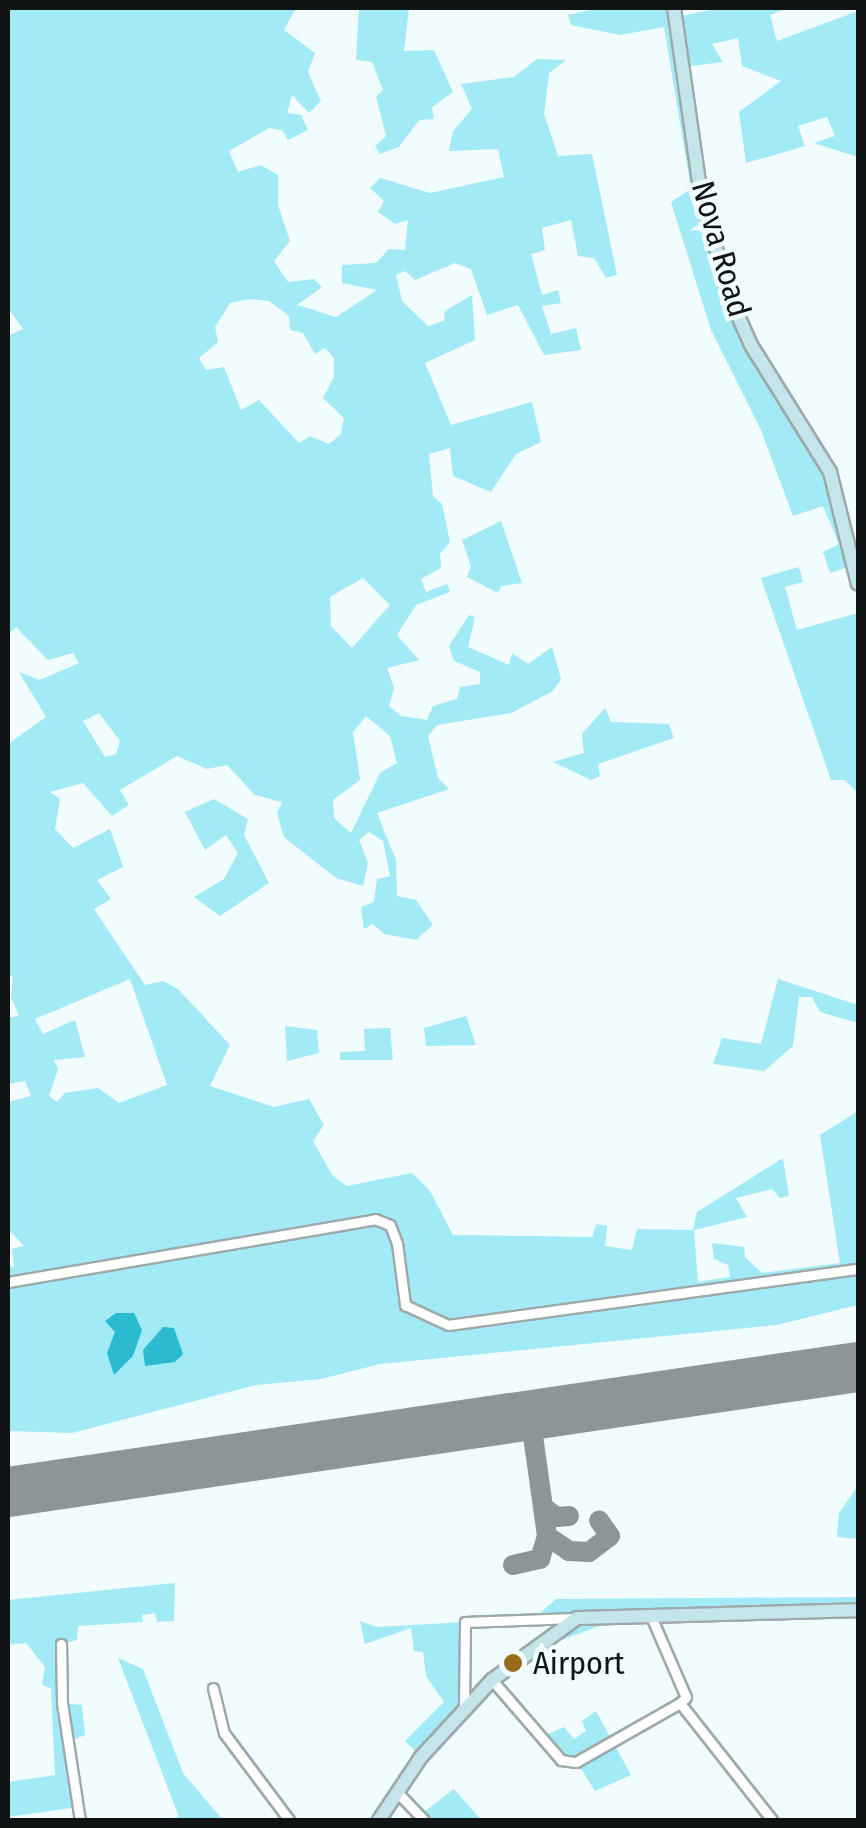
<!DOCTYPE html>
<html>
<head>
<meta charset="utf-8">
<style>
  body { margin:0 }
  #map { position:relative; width:866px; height:1828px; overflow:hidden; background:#f0fcfe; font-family:"Fira Sans Condensed",sans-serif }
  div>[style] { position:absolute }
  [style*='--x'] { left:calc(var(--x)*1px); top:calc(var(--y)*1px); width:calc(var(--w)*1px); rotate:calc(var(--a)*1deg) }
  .green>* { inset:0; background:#a2eaf6 }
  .water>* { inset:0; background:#2abbd0 }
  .taxiway>* { height:20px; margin:-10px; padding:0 10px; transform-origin:10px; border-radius:10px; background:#8d9697 }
  .runway>* { height:50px; margin:-25px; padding:0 25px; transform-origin:25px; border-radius:25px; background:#8d9697 }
  .roads { filter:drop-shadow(2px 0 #9ea9ab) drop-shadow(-2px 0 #9ea9ab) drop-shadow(0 2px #9ea9ab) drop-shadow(0 -2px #9ea9ab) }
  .street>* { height:9px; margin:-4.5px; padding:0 4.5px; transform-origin:4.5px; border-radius:4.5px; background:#fff }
  .secondary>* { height:12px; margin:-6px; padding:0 6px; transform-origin:6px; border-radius:6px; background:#c4e5e9 }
  .dots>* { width:28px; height:28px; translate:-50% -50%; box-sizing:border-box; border:5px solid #f0fcfe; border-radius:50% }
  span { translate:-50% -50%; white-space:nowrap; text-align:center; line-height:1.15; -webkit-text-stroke:9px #f0fcfe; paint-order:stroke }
  .street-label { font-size:32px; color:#101415 }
  .poi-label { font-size:32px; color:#101415 }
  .left { translate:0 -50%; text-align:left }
  .frame { position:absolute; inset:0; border:10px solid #101415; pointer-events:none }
</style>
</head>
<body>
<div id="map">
  <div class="green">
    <div style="clip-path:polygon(evenodd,8px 8px,296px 8px,284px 30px,315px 53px,308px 72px,321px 101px,309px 113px,292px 95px,287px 113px,301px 115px,308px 130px,288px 140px,282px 130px,269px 128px,229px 151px,238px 172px,261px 165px,278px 175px,278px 205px,290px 241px,274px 261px,288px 282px,314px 279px,322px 287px,297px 305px,336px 317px,377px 290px,342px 283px,342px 265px,376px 263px,389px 249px,405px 250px,408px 220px,395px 224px,378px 212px,384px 201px,370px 188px,380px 178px,430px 193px,504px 177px,498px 149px,449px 151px,453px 131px,472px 109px,461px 84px,514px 77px,537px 59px,566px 60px,549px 73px,544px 114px,558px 156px,592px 154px,617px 275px,606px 278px,594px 258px,578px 256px,571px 220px,542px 228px,545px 250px,531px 254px,542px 295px,558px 290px,561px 303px,542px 306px,551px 334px,576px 328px,581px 350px,544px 355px,518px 305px,487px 315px,471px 269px,455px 263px,415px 280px,405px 271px,396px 275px,402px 301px,428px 326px,444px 321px,445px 311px,472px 295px,475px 340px,425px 363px,451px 425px,532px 402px,541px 442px,516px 454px,491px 492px,453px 476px,450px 448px,429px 454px,433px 496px,442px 504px,450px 542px,440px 554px,441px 568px,421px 579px,426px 592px,447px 584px,450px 592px,416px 605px,397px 635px,419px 660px,387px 668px,394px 688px,389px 706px,401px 716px,427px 720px,433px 706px,457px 699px,460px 687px,480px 684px,480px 672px,454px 661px,449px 646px,469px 615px,475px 617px,468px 647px,509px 665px,512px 653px,528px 664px,552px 647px,561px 679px,553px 691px,511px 713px,437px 725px,428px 736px,438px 778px,449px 789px,377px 813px,396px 860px,397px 896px,416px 900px,433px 925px,416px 940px,384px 934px,373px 924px,364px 929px,361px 907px,374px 902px,377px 879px,390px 876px,383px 841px,369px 832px,359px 840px,368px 863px,363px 886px,336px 878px,284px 837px,277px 813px,282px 802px,255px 795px,227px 765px,207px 769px,177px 756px,120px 790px,129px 805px,112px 816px,83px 783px,50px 792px,60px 799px,55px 829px,73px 848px,110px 829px,123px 867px,97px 880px,111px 899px,94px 909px,145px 985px,163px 981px,178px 989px,230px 1045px,210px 1086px,274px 1107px,309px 1099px,324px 1125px,313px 1141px,332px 1175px,347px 1186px,412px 1173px,430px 1191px,453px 1235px,592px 1237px,596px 1224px,607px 1226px,605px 1246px,632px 1250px,637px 1229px,693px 1230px,697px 1212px,783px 1158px,789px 1196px,780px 1198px,772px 1189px,736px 1198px,747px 1217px,694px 1230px,698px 1282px,730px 1277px,728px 1265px,714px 1259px,712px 1243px,744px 1247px,745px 1257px,762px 1273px,840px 1263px,820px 1135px,858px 1111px,858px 1305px,777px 1325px,380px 1364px,321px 1379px,256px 1385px,72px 1433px,8px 1431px,8px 1268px,14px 1266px,12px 1249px,24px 1246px,8px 1229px,8px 1102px,31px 1096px,25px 1081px,8px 1084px,8px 1018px,19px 1016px,11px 997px,13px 976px,8px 975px,8px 744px,46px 717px,19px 672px,40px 680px,79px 663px,73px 653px,48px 660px,16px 627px,8px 635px,8px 336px,23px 329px,8px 308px,8px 8px,250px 299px,269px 301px,289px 316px,290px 330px,303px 333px,315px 354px,325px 348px,334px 358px,334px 377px,323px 398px,344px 418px,341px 434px,329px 444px,310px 436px,299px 443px,259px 400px,241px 410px,224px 367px,206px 370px,199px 358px,218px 342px,215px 327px,230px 303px,250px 299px,8px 8px,363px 578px,390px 605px,352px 648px,331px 626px,330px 597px,363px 578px,8px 8px,99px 713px,120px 741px,116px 754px,105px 757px,83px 721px,99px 713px,8px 8px,366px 716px,390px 736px,397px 763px,380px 773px,351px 833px,334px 818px,333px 800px,360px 780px,353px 732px,366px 716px,8px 8px,130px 979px,167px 1085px,119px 1103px,98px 1088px,65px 1093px,57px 1102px,49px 1096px,58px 1069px,54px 1060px,85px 1057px,75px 1020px,43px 1034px,35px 1019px,130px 979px)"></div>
    <div style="clip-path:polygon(359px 8px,409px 8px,404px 51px,434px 50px,453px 92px,432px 107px,434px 119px,419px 120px,399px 147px,380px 154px,375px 146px,386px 136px,376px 97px,383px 90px,372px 62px,356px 60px)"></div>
    <div style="clip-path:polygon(599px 8px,674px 8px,676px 17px,720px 8px,788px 8px,770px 15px,777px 41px,858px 11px,858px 157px,814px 143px,835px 136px,827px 117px,798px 126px,805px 146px,746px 163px,739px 112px,781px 81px,742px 66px,738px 38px,712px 44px,723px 62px,683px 67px,728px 293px,814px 440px,852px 547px,858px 545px,858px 564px,830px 573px,823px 552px,839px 544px,823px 506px,793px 516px,761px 430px,711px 330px,671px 202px,691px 189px,664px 27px,620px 35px,571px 25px,568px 15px)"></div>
    <div style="clip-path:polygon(501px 521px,522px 583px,501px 586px,498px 593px,467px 577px,471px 566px,462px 540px)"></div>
    <div style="clip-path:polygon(799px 567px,803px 582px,785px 587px,797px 630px,858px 613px,858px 793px,845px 780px,831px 780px,761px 578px)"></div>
    <div style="clip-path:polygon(605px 708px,611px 722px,669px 724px,674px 738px,598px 764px,600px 776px,591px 780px,553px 762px,584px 753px,582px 734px)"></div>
    <div style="clip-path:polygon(214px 799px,248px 819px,244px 835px,269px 883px,220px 916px,194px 897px,224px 879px,238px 853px,226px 835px,205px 850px,185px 812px)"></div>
    <div style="clip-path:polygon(778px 979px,858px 1005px,858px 1023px,820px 1012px,812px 997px,799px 997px,793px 1046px,764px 1071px,713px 1064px,722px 1038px,761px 1044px)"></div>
    <div style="clip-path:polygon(466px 1016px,476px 1045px,426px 1046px,424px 1028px)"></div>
    <div style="clip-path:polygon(285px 1026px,317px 1030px,319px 1053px,287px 1061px)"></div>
    <div style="clip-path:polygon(390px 1028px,393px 1060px,340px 1060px,340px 1052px,365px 1051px,364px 1029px)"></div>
    <div style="clip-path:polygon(858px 1486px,858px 1539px,837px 1537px,839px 1513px)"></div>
    <div style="clip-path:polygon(175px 1583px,174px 1621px,157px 1622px,155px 1613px,142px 1615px,143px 1622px,78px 1626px,77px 1640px,61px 1644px,62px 1703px,82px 1705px,85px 1735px,71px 1741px,78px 1807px,8px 1817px,8px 1782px,55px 1775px,51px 1688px,42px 1685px,45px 1667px,26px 1643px,8px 1644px,8px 1600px)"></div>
    <div style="clip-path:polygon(858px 1597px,858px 1610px,615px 1620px,554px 1643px,541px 1638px,573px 1619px,466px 1622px,464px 1708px,421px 1757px,405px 1741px,444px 1702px,426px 1676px,423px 1652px,414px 1651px,411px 1628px,365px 1644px,360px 1621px,377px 1627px,465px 1622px,472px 1615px,540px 1613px,556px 1599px)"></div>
    <div style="clip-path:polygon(118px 1658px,143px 1669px,183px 1773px,223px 1820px,155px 1820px,179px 1817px)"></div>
    <div style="clip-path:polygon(596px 1711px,631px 1775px,595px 1791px,577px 1762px,561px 1760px,541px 1737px,564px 1727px,574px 1739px,586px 1731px,582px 1721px)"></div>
    <div style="clip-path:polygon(454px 1789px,481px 1820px,424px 1820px,420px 1815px)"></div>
  </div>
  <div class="water">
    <div style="clip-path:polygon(116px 1313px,134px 1313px,142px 1330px,133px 1356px,114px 1375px,107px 1353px,115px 1332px,105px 1321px)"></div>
    <div style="clip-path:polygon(163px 1327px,174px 1328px,183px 1354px,175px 1362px,145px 1366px,143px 1350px)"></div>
  </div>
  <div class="taxiway">
    <div style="--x:846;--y:1369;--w:16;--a:-40"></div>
    <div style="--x:503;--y:1419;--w:21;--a:3"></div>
    <div style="--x:524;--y:1420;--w:12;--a:48"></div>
    <div style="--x:532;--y:1429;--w:108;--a:82"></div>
    <div style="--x:547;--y:1536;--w:27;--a:34"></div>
    <div style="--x:569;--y:1551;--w:20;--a:3"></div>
    <div style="--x:589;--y:1552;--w:26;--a:-37"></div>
    <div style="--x:610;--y:1536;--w:19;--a:-125"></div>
    <div style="--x:543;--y:1507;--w:17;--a:36"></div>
    <div style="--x:557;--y:1517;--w:12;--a:-5"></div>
    <div style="--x:513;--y:1565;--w:28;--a:-13"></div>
    <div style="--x:540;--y:1559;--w:24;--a:-73"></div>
  </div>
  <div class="runway">
    <div style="--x:8;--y:1492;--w:859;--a:-8.37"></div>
  </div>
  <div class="roads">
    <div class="street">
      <div style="--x:8;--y:1282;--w:372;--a:-9.7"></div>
      <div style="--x:375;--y:1219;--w:16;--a:22"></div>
      <div style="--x:390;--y:1225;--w:19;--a:69"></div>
      <div style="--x:397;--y:1243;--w:63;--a:82.6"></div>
      <div style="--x:405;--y:1305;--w:47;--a:24.9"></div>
      <div style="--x:448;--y:1325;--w:414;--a:-7.8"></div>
      <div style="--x:650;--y:1614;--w:90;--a:66.6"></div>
      <div style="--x:686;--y:1697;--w:8;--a:135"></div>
      <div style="--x:680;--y:1703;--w:149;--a:51.8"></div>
      <div style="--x:61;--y:1644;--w:59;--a:89"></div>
      <div style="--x:62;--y:1703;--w:118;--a:81.3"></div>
      <div style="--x:492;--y:1680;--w:106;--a:49.2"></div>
      <div style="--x:561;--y:1760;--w:15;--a:8"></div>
      <div style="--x:576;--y:1762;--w:120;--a:-29.6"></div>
      <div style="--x:213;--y:1688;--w:46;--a:76.3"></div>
      <div style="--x:224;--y:1733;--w:109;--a:53.2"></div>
      <div style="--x:464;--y:1708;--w:86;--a:-89.3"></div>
      <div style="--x:465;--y:1622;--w:110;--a:-2.1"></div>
      <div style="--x:396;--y:1791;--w:40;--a:46"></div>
    </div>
    <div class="secondary">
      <div style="--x:674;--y:8;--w:183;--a:81.8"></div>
      <div style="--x:700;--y:189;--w:108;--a:74.9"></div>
      <div style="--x:728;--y:293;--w:57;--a:66.1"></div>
      <div style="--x:751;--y:345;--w:150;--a:58.1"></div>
      <div style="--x:830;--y:472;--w:115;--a:76"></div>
      <div style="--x:379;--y:1820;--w:76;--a:-56.3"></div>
      <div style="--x:421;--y:1757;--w:105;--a:-47.3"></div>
      <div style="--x:492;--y:1680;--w:105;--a:-36.1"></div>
      <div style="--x:577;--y:1618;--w:281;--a:-1.6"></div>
    </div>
  </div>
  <div class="dots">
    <div style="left:513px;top:1663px;background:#986c1a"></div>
  </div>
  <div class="street-label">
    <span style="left:721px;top:249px;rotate:74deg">Nova Road</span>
  </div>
  <div class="poi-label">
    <span class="left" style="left:533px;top:1663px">Airport</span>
  </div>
  <div class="frame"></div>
</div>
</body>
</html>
